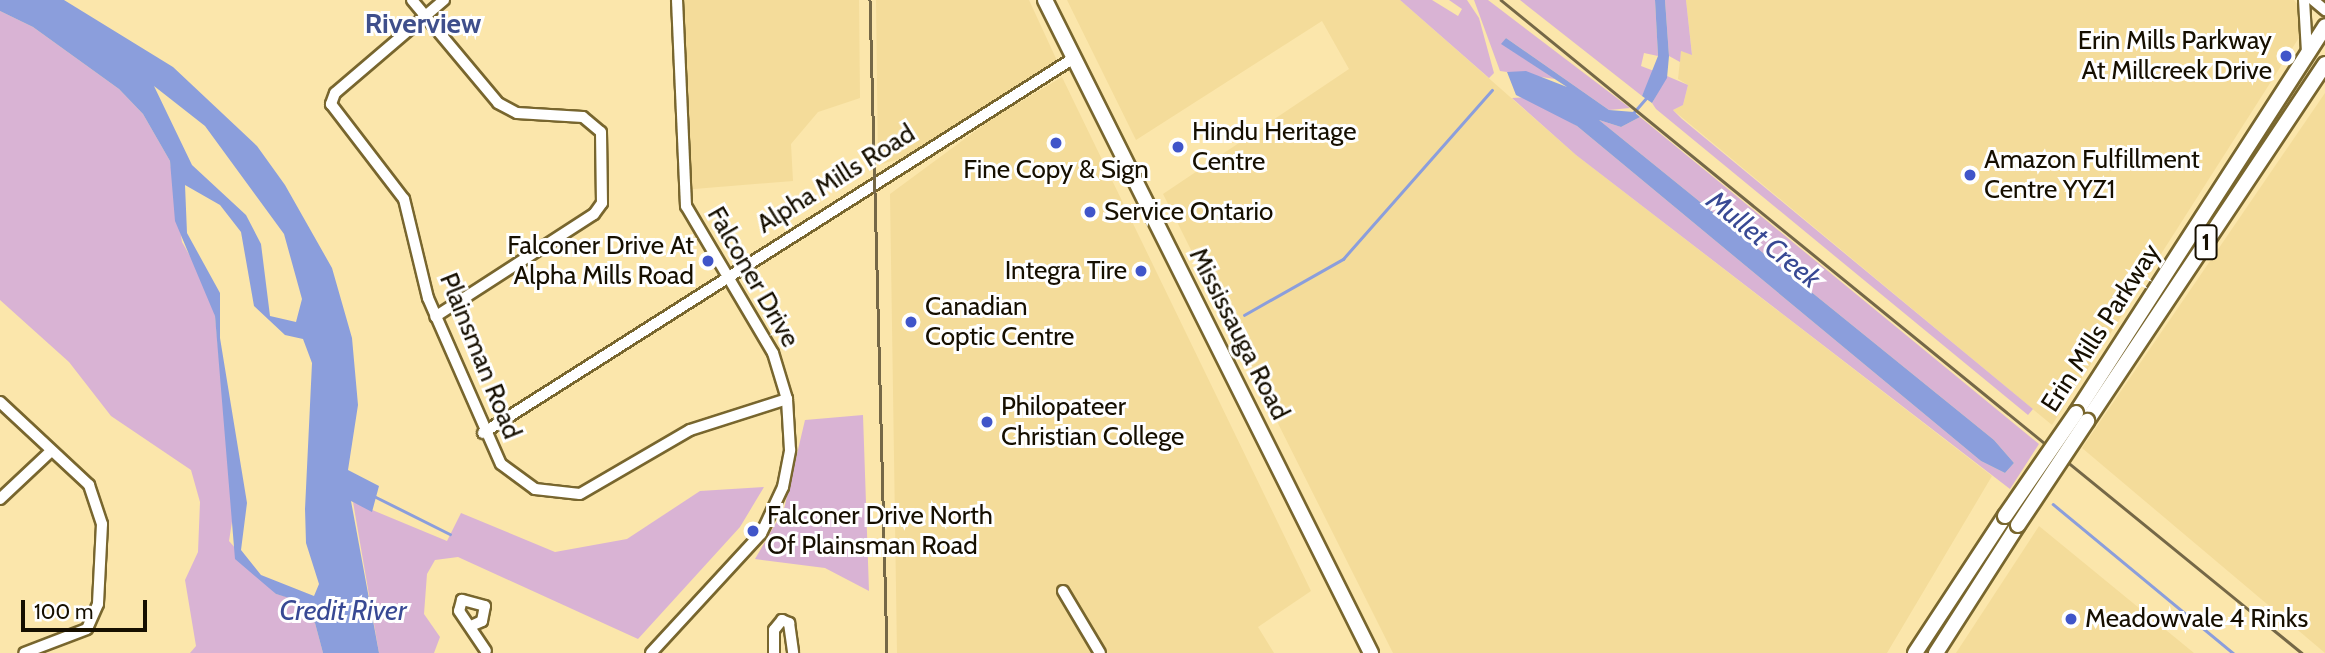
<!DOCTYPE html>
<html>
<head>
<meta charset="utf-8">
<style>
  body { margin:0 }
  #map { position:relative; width:2325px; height:653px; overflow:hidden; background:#fbe6ab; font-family:Cabin,sans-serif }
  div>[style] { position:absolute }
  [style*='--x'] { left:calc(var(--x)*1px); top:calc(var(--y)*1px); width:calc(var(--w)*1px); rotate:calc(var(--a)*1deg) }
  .built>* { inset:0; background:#f4dc9a }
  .green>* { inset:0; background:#d9b3d4 }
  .water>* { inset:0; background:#8b9edc }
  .stream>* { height:2.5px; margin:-1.25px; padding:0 1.25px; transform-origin:1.25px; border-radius:1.25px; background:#8b9edc }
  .roads { filter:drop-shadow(2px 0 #78662e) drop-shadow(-2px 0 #78662e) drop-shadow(0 2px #78662e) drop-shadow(0 -2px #78662e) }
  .minor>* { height:10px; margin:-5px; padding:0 5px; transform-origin:5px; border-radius:5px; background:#fff }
  .major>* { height:14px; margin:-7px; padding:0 7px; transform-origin:7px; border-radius:7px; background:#fff }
  .rail>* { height:2.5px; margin:-1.25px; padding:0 1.25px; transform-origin:1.25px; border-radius:1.25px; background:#756847 }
  .bridges { filter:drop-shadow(2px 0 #78662e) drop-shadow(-2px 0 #78662e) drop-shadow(0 2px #78662e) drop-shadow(0 -2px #78662e) }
  .major-bridge>* { height:14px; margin:-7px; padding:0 7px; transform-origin:7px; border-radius:7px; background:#fff }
  .dots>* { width:19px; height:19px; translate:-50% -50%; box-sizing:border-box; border:4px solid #fff; border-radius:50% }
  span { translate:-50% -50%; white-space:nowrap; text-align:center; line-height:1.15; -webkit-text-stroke:6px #fff; paint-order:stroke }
  .shield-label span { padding:2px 5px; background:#fff; border:2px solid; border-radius:5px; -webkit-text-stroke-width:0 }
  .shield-label { font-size:24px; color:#160f00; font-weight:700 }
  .poi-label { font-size:26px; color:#160f00 }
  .right { translate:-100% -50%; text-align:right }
  .left { translate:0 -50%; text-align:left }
  .street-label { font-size:26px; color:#160f00 }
  .neighbourhood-label { font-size:28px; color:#3f4f8b; font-weight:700 }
  .water-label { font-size:28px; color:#384994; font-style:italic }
  .scale { position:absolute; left:21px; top:600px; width:126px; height:32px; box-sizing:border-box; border:4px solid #160f00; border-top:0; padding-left:9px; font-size:21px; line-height:24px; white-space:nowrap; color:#160f00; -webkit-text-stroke:5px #fff; paint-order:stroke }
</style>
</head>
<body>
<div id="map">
  <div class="built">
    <div style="clip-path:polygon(676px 0,859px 0,860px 98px,818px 112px,791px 144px,793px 181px,682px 190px)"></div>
    <div style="clip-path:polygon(876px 0,1029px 0,1059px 65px,924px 152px,878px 165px)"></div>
    <div style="clip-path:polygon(1067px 0,1400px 0,1576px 155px,1992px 476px,1887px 653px,1393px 653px,1163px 194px,1349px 69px,1322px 21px,1136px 140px)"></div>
    <div style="clip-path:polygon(1686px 0,2294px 0,2302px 10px,2302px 33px,2052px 425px,1673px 110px,1683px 105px,1688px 85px,1678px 79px,1681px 51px,1692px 54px)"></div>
    <div style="clip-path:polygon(1062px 77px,1311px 591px,1258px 627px,1274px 653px,897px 653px,890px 194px,993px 118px)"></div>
    <div style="clip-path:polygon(2325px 93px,2325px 653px,2082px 448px)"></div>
    <div style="clip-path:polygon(2039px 526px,2194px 653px,1956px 653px)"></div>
  </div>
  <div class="green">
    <div style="clip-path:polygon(1400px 0,1432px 0,1458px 16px,1462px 9px,1449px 0,1467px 0,1479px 18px,1494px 73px,1489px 78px)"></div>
    <div style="clip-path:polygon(1474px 0,1488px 0,1630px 108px,1609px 110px,1506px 38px,1502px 44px,1555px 79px,1500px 71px)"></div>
    <div style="clip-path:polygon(1520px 0,1655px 0,1658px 56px,1644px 53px,1641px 66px,1654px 71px,1642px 96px)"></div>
    <div style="clip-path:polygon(1665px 0,1686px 0,1692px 55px,1681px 51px,1680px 62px,1669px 56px)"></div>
    <div style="clip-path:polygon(0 11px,33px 27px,119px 89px,143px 114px,170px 161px,182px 242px,211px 293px,215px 316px,234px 509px,229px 541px,276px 594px,299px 600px,315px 623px,323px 653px,190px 653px,196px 646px,185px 580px,198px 552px,200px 502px,191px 470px,111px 416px,69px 362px,0 300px)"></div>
    <div style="clip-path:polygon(1667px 76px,1688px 85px,1683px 105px,1673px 110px,1682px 119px,2033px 409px,2028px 415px,1656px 109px,1652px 103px)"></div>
    <div style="clip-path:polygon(1529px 97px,1577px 126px,1981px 461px,2005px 473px,2014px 463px,1994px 440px,1599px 120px,1621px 127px,1640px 117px,2039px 444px,2010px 489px,1576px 155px,1512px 98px)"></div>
    <div style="clip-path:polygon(863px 415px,869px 591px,825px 568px,755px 559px,784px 509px,805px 420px)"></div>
    <div style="clip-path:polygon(764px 487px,740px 527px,638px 639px,458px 557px,435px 560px,427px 574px,424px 614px,440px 637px,434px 653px,379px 653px,353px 502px,447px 541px,461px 513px,555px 552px,627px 539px,700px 491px)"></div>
  </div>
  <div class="water">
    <div style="clip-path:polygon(evenodd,0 0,64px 0,173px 67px,257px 146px,285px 185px,332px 268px,352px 338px,358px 405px,348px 470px,379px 486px,372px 512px,351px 501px,379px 653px,323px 653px,315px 623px,299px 601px,276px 594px,235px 559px,215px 316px,175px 221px,170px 161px,143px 114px,119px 89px,33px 27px,0 11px,0 0,154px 86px,205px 126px,284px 234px,302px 299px,296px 322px,270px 316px,261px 244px,246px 215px,192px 165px,154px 86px,0 0,185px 185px,220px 205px,241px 232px,254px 306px,285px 335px,303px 339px,312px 363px,305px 509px,306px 543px,319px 584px,314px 596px,261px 575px,241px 550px,247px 503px,220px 338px,220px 293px,187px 233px,185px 185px)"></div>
    <div style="clip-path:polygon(1655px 0,1665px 0,1669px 56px,1667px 78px,1652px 103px,1642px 96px,1658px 56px)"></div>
    <div style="clip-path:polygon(1506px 38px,1609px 110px,1634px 112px,1640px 117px,1621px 127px,1599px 120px,1994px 440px,2014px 463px,2005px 473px,1981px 461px,1577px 126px,1516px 95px,1507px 72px,1526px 71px,1567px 87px,1501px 44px)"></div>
  </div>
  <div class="stream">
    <div style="--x:1634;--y:112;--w:21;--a:-49"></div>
    <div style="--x:1244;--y:315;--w:114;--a:-29.5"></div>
    <div style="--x:1343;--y:259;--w:225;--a:-48.6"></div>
    <div style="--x:374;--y:496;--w:85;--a:26.6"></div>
    <div style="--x:2053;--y:504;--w:234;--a:39.6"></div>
  </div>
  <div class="roads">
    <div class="minor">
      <div style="--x:412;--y:0;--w:134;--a:50.1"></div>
      <div style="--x:498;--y:103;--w:21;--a:28"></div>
      <div style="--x:517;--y:113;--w:66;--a:3.5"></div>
      <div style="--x:583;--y:117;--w:23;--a:40"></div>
      <div style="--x:601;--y:132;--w:71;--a:89.2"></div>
      <div style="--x:602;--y:203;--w:14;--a:126"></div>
      <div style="--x:594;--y:214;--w:189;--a:147.1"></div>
      <div style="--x:444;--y:0;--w:143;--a:139.5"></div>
      <div style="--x:335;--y:93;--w:12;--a:110"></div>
      <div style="--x:331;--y:104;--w:120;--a:52.5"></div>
      <div style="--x:404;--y:199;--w:102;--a:76.4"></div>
      <div style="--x:428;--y:298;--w:181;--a:66.3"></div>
      <div style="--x:501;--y:464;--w:42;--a:36.3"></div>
      <div style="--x:535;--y:489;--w:45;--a:6.3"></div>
      <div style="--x:580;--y:494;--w:127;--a:-30.2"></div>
      <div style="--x:690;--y:430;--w:102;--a:-17.7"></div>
      <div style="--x:2304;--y:0;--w:52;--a:86.7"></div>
      <div style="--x:2313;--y:0;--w:16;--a:40"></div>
      <div style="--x:0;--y:402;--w:122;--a:43"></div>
      <div style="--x:89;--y:485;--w:41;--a:71.6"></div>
      <div style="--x:102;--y:524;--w:80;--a:92.9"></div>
      <div style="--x:98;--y:604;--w:27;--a:114"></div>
      <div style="--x:87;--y:629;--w:67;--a:159.1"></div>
      <div style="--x:483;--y:433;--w:700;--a:-32.4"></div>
      <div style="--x:0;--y:499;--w:69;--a:-43.2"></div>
      <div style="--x:1063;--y:591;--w:72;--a:59.2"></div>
      <div style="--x:471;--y:626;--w:12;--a:-24"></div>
      <div style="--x:482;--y:621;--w:15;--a:-79"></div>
      <div style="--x:485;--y:606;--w:24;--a:-165"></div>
      <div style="--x:462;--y:600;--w:11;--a:105"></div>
      <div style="--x:459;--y:611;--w:48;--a:56"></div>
      <div style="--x:651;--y:653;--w:162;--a:-47.3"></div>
      <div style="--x:761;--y:534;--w:52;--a:-64.9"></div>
      <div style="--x:783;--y:487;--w:38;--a:-79"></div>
      <div style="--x:790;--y:450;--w:51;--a:-93.4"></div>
      <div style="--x:787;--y:399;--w:48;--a:-106.9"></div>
      <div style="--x:773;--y:353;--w:171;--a:-120.6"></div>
      <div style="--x:686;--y:206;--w:206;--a:-92.5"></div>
      <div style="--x:774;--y:653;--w:23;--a:-90"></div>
      <div style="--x:774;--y:630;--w:13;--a:-51"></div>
      <div style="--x:782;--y:620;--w:8;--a:23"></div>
      <div style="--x:789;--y:623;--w:30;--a:82"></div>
    </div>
    <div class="major">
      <div style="--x:1045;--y:0;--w:730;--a:63.47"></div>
      <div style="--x:2076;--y:413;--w:460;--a:-57.2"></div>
      <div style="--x:2087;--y:421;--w:429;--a:-56.3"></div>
      <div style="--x:1915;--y:653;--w:164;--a:-56.7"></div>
      <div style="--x:1936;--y:653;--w:152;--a:-57.4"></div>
    </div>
  </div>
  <div class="rail">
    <div style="--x:870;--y:0;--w:653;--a:88.51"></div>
    <div style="--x:1501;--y:0;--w:1033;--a:39.19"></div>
  </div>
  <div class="bridges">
    <div class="major-bridge">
      <div style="--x:2005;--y:516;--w:125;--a:-55.4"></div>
      <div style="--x:2018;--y:525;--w:125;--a:-56.4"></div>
    </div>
  </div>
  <div class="dots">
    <div style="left:2286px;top:56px;background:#4055c9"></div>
    <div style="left:1056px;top:143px;background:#4055c9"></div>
    <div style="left:1178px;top:147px;background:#4055c9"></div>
    <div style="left:1970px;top:175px;background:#4055c9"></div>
    <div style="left:1090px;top:212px;background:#4055c9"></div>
    <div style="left:708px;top:261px;background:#4055c9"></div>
    <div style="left:1141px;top:271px;background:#4055c9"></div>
    <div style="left:911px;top:322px;background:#4055c9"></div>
    <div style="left:987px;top:422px;background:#4055c9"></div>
    <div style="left:753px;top:531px;background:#4055c9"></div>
    <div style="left:2071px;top:619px;background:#4055c9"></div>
  </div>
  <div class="shield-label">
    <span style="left:2206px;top:242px">1</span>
  </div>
  <div class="poi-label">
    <span class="right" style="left:2272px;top:56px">Erin Mills Parkway<br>At Millcreek Drive</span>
    <span class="left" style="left:1192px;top:147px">Hindu Heritage<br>Centre</span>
    <span class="left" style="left:1984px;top:175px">Amazon Fulfillment<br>Centre YYZ1</span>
    <span style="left:1056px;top:170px">Fine Copy &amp; Sign</span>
    <span class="left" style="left:1104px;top:212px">Service Ontario</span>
    <span class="right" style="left:694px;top:261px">Falconer Drive At<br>Alpha Mills Road</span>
    <span class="right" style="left:1127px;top:271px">Integra Tire</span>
    <span class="left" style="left:925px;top:322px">Canadian<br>Coptic Centre</span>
    <span class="left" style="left:1001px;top:422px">Philopateer<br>Christian College</span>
    <span class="left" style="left:767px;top:531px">Falconer Drive North<br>Of Plainsman Road</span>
    <span class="left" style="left:2085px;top:619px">Meadowvale 4 Rinks</span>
  </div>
  <div class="street-label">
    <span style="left:836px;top:179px;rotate:-32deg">Alpha Mills Road</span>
    <span style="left:753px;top:277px;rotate:60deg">Falconer Drive</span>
    <span style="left:2101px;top:328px;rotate:-57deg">Erin Mills Parkway</span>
    <span style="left:1239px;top:334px;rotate:63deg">Mississauga Road</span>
    <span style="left:480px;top:356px;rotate:68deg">Plainsman Road</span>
  </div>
  <div class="neighbourhood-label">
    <span style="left:423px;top:23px">Riverview</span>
  </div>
  <div class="water-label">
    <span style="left:1764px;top:239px;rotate:39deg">Mullet Creek</span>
    <span style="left:343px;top:610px">Credit River</span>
  </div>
  <div class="scale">100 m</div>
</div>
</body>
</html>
